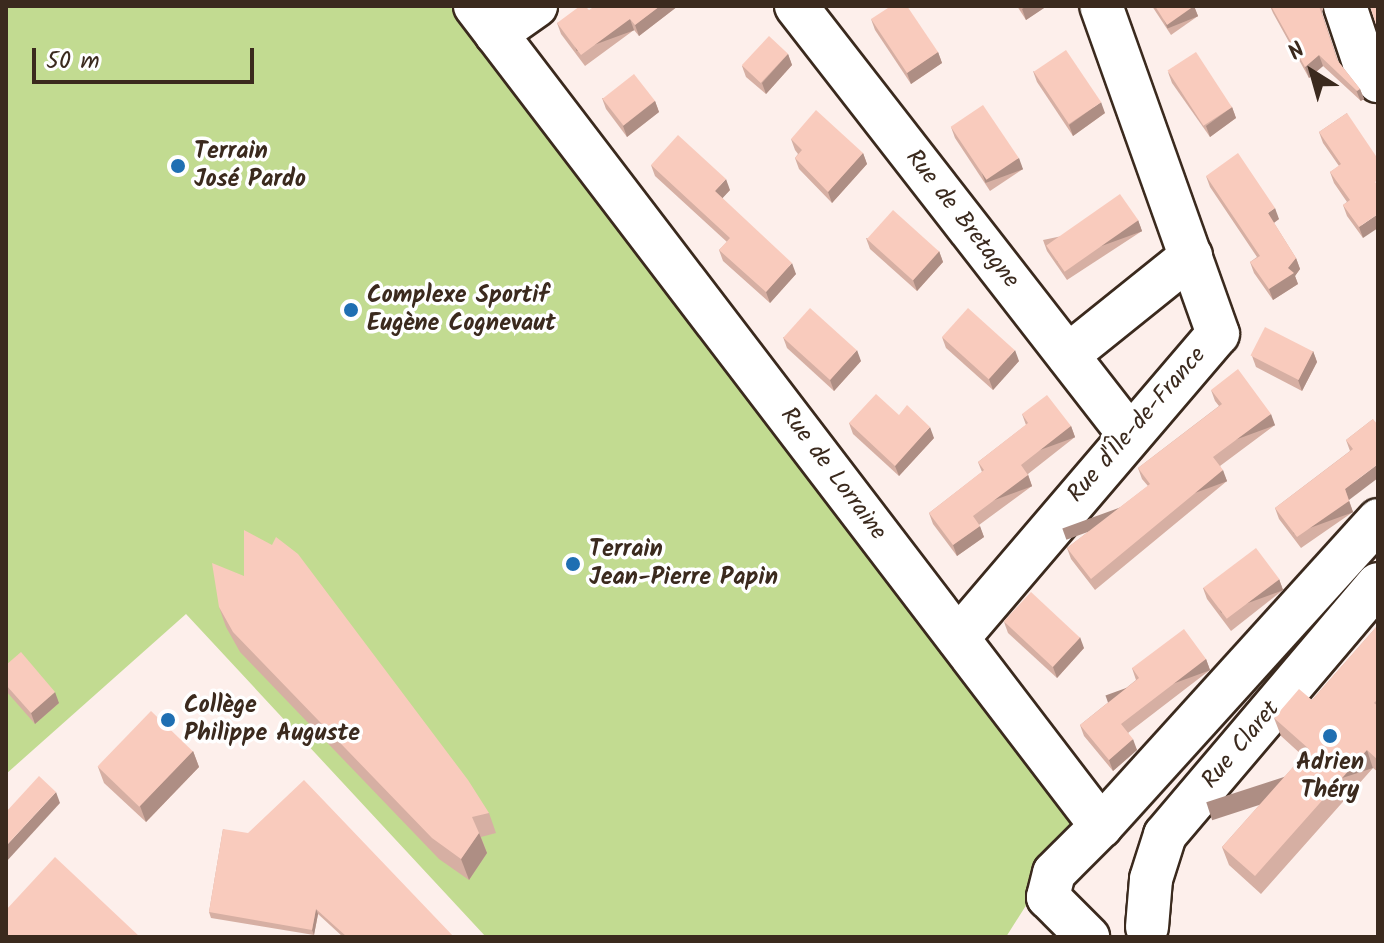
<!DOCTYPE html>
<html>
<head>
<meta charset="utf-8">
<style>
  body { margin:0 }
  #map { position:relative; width:1384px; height:943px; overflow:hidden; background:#fdefeb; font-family:Kalam,sans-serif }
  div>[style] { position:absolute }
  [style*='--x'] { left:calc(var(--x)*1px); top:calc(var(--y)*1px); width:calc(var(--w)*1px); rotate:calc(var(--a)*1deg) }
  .green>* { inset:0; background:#c2db91 }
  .roads { filter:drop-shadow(2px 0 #3b2a1e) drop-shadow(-2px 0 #3b2a1e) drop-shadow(0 2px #3b2a1e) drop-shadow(0 -2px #3b2a1e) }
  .minor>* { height:42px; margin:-21px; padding:0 21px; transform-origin:21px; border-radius:21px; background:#fff }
  .wall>* { inset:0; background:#d6afa3 }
  .shaded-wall>* { inset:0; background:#ae8e84; transform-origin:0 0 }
  .building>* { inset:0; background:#f9cbbd; transform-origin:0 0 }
  .dots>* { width:22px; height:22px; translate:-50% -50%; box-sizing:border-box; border:4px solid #fff; border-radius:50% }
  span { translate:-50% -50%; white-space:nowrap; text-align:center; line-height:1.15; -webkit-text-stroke:7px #fff; paint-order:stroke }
  .poi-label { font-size:24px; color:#3b2a1e; font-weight:700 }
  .left { translate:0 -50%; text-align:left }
  .street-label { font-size:24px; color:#3b2a1e }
  .frame { position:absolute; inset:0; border:8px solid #3b2a1e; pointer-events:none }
  .north { position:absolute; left:1272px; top:32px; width:80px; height:80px; -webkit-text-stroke:6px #fff; paint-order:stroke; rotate:323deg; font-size:22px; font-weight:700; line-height:32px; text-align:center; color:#3b2a1e }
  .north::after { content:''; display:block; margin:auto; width:28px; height:36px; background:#3b2a1e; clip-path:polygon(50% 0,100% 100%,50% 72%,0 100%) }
  .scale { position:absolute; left:32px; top:48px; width:222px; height:36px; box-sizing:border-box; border:4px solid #3b2a1e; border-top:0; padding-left:10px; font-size:24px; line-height:28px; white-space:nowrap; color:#3b2a1e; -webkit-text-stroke:6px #fff; paint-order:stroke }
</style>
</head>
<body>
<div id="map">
  <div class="green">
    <div style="clip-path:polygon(6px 6px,467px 6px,1081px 819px,1006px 937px,486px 937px,186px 614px,6px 774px)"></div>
  </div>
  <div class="roads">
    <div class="minor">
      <div style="--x:475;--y:6;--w:1032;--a:52.64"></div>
      <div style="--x:1101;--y:826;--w:66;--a:135"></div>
      <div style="--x:1054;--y:873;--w:25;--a:104"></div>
      <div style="--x:1048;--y:897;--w:57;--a:45"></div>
      <div style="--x:796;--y:6;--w:541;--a:52.13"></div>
      <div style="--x:1345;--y:6;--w:60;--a:71.6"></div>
      <div style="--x:1364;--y:63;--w:23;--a:52"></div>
      <div style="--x:496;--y:34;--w:49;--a:-35"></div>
      <div style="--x:1068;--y:355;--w:158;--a:-38.8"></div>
      <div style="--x:958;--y:638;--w:400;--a:-49.5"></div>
      <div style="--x:1218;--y:334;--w:348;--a:-109.6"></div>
      <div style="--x:1101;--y:826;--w:413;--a:-47.8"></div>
      <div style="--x:1147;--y:927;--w:48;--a:-85.2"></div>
      <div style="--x:1151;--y:879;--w:46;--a:-72.3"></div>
      <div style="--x:1165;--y:835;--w:329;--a:-49.7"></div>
    </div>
  </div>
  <div class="wall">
    <div style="clip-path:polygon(678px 6px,639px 36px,634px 30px,585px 66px,561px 34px,557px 23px,589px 10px)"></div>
    <div style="clip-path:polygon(1017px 6px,1047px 6px,1026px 20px)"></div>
    <div style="clip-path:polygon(1152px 6px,1194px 6px,1198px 16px,1171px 35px)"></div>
    <div style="clip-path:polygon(1270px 6px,1324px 6px,1322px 13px,1338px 61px,1360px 89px,1364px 99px,1361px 101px,1323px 66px,1309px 78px,1273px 13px)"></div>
    <div style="clip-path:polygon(871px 19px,938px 52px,942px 63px,911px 84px,875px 30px)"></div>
    <div style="clip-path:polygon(788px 54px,792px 65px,766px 94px,746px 77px,742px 66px)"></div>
    <div style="clip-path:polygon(1033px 71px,1105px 113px,1073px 136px,1037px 82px)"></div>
    <div style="clip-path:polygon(1168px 72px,1232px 107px,1236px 118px,1210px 137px,1172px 83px)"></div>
    <div style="clip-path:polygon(602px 98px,655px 101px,659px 112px,627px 137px,606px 109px)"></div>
    <div style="clip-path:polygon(1347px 113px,1363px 238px,1347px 216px,1343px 205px,1347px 202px,1334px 183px,1330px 172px,1339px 166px,1323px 143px,1319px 132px)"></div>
    <div style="clip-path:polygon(951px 127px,1023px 169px,990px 191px,955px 138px)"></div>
    <div style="clip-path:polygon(791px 139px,863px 153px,867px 164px,832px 203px,799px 169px,795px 158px,798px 154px,795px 150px)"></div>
    <div style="clip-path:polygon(651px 165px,730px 190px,722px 198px,796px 274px,770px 303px,723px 261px,719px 250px,727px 242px,655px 176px)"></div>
    <div style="clip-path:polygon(1206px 176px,1279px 219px,1274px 223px,1296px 258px,1300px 269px,1295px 276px,1298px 284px,1273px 300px,1254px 273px,1250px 262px,1257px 257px,1210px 187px)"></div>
    <div style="clip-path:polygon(1138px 220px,1142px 231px,1067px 280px,1047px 251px,1043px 240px)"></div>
    <div style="clip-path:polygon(866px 238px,939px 251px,943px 262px,917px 291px,870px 249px)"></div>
    <div style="clip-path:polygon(783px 337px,861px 361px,834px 391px,787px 348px)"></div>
    <div style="clip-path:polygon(942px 337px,1019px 361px,993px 390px,946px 348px)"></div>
    <div style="clip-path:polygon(1313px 351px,1317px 362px,1302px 391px,1256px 367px,1252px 356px)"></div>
    <div style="clip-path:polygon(1211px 390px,1275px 425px,1220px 466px,1227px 481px,1095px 590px,1071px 559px,1067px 548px,1148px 486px,1142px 479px,1138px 468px,1219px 406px,1215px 401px)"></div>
    <div style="clip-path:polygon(1022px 414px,1071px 426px,1075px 437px,1028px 474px,1032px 486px,979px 525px,984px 537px,957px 556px,933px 524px,929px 513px,982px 472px,978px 462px,1026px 425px)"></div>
    <div style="clip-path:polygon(899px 415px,934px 438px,899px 476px,853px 434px,849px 423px)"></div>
    <div style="clip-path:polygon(1373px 419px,1349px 500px,1353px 512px,1301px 548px,1279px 519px,1275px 508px,1350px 451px,1346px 440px)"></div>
    <div style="clip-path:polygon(244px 576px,489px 813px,496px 833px,481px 837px,487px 853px,469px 880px,439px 859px,240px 652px,226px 627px,219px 607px)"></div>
    <div style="clip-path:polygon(1279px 579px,1283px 590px,1231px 631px,1207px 599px,1203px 588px)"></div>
    <div style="clip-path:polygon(1004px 622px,1084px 648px,1057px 678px,1008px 633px)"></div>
    <div style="clip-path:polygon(1378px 625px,1378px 772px,1373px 768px,1261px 894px,1229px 865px,1222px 847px,1303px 756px,1281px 736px,1274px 718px,1312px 700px)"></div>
    <div style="clip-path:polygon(1206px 659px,1210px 670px,1128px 733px,1137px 750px,1113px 771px,1084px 736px,1080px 725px,1136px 680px,1132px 668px)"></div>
    <div style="clip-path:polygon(6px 665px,59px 703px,35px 724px,6px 691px)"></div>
    <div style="clip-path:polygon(193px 751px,199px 767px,146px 822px,104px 783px,98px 767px)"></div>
    <div style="clip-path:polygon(223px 829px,454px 937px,343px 937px,318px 914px,314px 935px,211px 918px,209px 912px)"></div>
  </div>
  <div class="shaded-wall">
    <div style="clip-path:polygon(660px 6px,678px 6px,639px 36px,635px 25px)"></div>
    <div style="clip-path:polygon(1027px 6px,1047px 6px,1026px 20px,1022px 9px)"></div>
    <div style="left:1194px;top:6px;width:11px;height:33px;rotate:68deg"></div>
    <div style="left:630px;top:19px;width:12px;height:61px;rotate:70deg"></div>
    <div style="clip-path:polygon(938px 52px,942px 63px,911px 84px,907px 73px)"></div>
    <div style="clip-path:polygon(788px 54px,792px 65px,766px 94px,762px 83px)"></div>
    <div style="clip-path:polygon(1319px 55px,1323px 66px,1309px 78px,1305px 67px)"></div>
    <div style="left:1360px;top:89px;width:11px;height:4px;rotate:68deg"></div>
    <div style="clip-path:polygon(655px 101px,659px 112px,627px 137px,623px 126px)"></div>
    <div style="clip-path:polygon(1101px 102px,1105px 113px,1073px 136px,1069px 125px)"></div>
    <div style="clip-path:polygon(1232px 107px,1236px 118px,1210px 137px,1206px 126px)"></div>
    <div style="clip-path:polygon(863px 153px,867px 164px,832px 203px,828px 192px)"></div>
    <div style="left:1019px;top:158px;width:12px;height:40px;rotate:70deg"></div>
    <div style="clip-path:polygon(726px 179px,730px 190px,719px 202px,715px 191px)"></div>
    <div style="clip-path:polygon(1275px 208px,1279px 219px,1272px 224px,1268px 213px)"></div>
    <div style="clip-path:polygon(1378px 214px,1378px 228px,1363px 238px,1359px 227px)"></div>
    <div style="left:1138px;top:220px;width:12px;height:90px;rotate:70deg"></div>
    <div style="clip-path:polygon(939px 251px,943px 262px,917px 291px,913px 280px)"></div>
    <div style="clip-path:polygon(1296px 258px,1300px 269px,1295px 276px,1298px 284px,1273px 300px,1269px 289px)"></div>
    <div style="clip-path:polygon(792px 263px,796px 274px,770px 303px,766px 292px)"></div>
    <div style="clip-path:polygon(857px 350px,861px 361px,834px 391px,830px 380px)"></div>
    <div style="clip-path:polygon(1015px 350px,1019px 361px,993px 390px,989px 379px)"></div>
    <div style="clip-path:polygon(1313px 351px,1317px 362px,1302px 391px,1298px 380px)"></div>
    <div style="left:1271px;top:414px;width:12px;height:72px;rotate:70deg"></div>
    <div style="left:1071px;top:426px;width:12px;height:63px;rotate:70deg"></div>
    <div style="clip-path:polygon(930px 427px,934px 438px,899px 476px,895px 466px)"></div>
    <div style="clip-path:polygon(1378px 464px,1378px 478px,1349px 500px,1345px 489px)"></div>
    <div style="left:1223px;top:470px;width:12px;height:171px;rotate:70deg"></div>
    <div style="left:1028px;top:475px;width:12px;height:69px;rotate:70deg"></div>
    <div style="left:1349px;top:501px;width:12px;height:63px;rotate:70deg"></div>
    <div style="clip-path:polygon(980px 526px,984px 537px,957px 556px,953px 545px)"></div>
    <div style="left:1279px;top:579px;width:12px;height:66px;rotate:70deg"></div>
    <div style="clip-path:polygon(1080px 637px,1084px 648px,1057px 678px,1053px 667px)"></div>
    <div style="left:1206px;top:659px;width:12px;height:107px;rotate:70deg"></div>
    <div style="clip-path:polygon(55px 692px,59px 703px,35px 724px,31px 713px)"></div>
    <div style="clip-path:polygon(1133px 739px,1137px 750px,1113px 771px,1109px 760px)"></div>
    <div style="left:1367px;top:750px;width:19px;height:169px;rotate:72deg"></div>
    <div style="clip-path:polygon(193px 751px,199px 767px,146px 822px,140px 806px)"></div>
    <div style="clip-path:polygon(56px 792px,60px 803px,6px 862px,6px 846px)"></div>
    <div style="clip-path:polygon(479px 833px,487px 853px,469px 880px,461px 859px)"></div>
    <div style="clip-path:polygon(316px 909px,318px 914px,314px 935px,312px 930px)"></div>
  </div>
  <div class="building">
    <div style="clip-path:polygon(580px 6px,585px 6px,589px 10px,595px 6px,660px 6px,635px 25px,630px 19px,581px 55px,557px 23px)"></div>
    <div style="clip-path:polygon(891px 6px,907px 6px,938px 52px,907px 73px,871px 19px)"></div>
    <div style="clip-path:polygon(1155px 6px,1194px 6px,1167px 25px)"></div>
    <div style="clip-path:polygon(1271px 6px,1319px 6px,1337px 60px,1360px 89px,1357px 91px,1319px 55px,1305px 67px)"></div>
    <div style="clip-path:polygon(1370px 6px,1378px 6px,1378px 30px)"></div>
    <div style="left:769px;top:36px;width:26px;height:40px;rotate:43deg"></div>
    <div style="left:1066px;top:50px;width:63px;height:39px;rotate:56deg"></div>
    <div style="left:1196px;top:52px;width:66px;height:34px;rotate:57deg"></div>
    <div style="left:634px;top:74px;width:34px;height:40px;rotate:52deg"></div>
    <div style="left:983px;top:105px;width:64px;height:39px;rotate:56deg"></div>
    <div style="clip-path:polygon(816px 110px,863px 153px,828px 192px,795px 158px,802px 150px,791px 139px)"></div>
    <div style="clip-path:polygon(1347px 113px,1378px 159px,1378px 180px,1375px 182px,1378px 185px,1378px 214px,1359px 227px,1343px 205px,1350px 200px,1330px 172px,1341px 164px,1319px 132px)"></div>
    <div style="clip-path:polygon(678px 135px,726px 179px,715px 191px,792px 263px,766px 292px,719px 250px,730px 238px,651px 165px)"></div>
    <div style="clip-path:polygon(1238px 153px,1275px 208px,1268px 213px,1296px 258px,1288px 268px,1294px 273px,1269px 289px,1250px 262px,1260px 256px,1206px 176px)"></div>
    <div style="left:1120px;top:194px;width:32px;height:90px;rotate:55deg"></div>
    <div style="left:893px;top:210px;width:62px;height:39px;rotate:42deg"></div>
    <div style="left:810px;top:308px;width:63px;height:40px;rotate:42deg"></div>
    <div style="left:968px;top:308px;width:63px;height:39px;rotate:42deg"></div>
    <div style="left:1265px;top:327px;width:54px;height:32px;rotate:27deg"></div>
    <div style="clip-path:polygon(1238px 369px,1271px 414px,1213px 457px,1223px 470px,1091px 579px,1067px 548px,1150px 484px,1138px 468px,1222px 404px,1211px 390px)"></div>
    <div style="clip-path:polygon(876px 394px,899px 415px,907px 405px,930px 427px,895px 466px,849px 423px)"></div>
    <div style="clip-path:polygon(1047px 395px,1071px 426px,1021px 465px,1028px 475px,973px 516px,980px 526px,953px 545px,929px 513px,984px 470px,978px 462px,1028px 423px,1022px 414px)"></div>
    <div style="clip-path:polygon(1373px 419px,1378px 425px,1378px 464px,1345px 489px,1349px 501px,1297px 537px,1275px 508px,1353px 449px,1346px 440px)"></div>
    <div style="clip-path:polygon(244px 530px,272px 545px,276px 537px,298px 554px,468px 780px,489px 813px,472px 817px,479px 833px,461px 859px,432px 838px,233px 632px,219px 607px,212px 563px,244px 576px)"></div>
    <div style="left:1256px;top:548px;width:39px;height:66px;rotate:53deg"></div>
    <div style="left:1031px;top:592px;width:67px;height:40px;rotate:43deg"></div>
    <div style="clip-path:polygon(1378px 625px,1378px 699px,1374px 703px,1378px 706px,1378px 760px,1367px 750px,1255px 876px,1222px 847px,1309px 749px,1274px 718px,1299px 689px,1312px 700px)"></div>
    <div style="clip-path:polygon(1184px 629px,1206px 659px,1121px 724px,1133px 739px,1109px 760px,1080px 725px,1139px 678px,1132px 668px)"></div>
    <div style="clip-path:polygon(21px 652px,55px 692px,31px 713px,6px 685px,6px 665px)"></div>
    <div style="left:151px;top:711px;width:58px;height:77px;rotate:44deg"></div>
    <div style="clip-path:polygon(39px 776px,56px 792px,6px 846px,6px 812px)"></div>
    <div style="clip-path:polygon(304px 780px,454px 937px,347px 937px,316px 909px,312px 930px,209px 912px,223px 829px,248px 833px)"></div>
    <div style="clip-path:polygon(55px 857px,140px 937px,6px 937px,6px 910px)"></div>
  </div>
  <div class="dots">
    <div style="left:178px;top:166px;background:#1f6fb2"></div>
    <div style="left:351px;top:310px;background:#1f6fb2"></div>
    <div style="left:573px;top:564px;background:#1f6fb2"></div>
    <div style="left:168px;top:720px;background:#1f6fb2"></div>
    <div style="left:1330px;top:736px;background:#1f6fb2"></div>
  </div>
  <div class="poi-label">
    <span class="left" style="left:194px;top:166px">Terrain<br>José Pardo</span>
    <span class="left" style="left:367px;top:310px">Complexe Sportif<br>Eugène Cognevaut</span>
    <span class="left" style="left:589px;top:564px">Terrain<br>Jean-Pierre Papin</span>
    <span class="left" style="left:184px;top:720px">Collège<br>Philippe Auguste</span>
    <span style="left:1330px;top:777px">Adrien<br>Théry</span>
  </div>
  <div class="street-label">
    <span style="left:962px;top:219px;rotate:52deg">Rue de Bretagne</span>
    <span style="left:1137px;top:425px;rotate:-49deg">Rue d'Île-de-France</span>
    <span style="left:833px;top:474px;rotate:53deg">Rue de Lorraine</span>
    <span style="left:1241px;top:745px;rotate:-50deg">Rue Claret</span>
  </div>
  <div class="frame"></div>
  <div class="north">N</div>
  <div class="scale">50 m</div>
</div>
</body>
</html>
